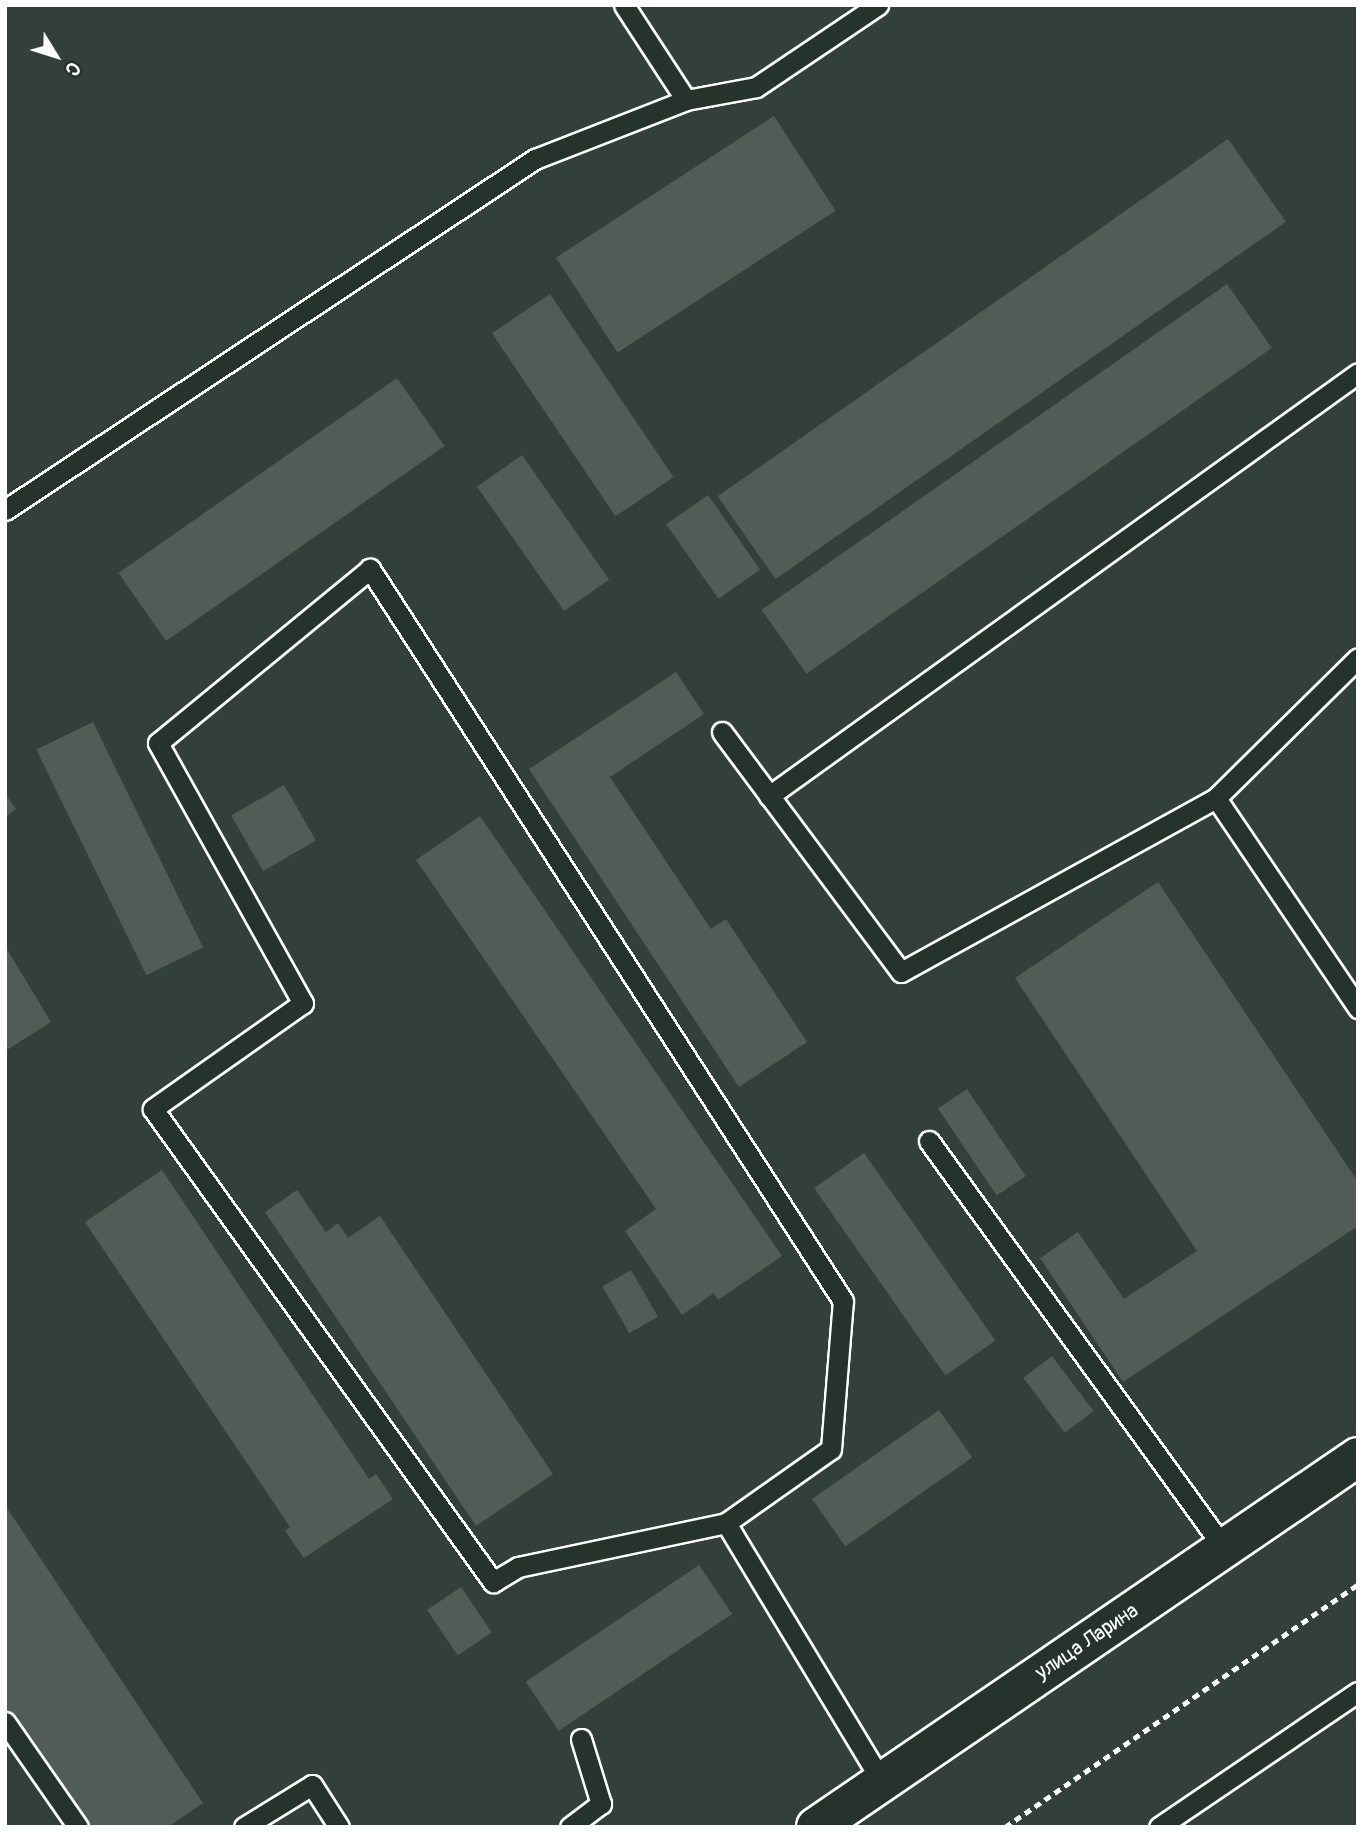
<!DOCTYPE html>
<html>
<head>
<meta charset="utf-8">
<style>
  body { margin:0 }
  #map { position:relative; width:1363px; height:1832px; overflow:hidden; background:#26332d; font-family:Pangolin,sans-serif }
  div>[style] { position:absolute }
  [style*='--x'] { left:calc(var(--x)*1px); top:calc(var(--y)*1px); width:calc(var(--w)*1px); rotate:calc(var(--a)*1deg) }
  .built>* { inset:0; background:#333f3a; transform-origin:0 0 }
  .building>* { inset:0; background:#515c57; transform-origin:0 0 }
  .path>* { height:4.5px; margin-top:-2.25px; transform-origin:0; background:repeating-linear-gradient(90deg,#fff 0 7px,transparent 0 12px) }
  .roads { filter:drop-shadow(2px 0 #fff) drop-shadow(-2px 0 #fff) drop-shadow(0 2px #fff) drop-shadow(0 -2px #fff) }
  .service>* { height:19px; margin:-9.5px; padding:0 9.5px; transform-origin:9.5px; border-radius:9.5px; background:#26332d }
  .tertiary>* { height:38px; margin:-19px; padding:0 19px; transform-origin:19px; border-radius:19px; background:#26332d }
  span { translate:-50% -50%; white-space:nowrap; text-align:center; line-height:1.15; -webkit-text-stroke:7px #26332d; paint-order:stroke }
  .street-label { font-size:21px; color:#fff }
  .frame { position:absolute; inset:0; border:7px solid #fff; pointer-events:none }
  .north { position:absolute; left:21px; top:21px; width:70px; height:70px; -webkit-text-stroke:5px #26332d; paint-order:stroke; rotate:128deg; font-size:19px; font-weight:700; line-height:28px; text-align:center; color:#fff }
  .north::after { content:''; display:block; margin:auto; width:24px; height:32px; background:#fff; clip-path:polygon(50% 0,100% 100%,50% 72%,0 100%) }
</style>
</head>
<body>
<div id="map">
  <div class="built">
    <div style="left:5px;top:5px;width:1353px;height:1822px"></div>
  </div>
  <div class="building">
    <div style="left:774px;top:116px;width:113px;height:260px;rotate:57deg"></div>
    <div style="left:1228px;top:139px;width:101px;height:623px;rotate:55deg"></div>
    <div style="left:1227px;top:284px;width:78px;height:568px;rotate:55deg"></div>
    <div style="left:550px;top:294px;width:221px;height:70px;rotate:56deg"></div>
    <div style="left:397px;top:378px;width:83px;height:340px;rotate:55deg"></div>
    <div style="left:522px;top:455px;width:152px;height:55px;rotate:55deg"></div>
    <div style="left:708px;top:495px;width:91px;height:51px;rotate:55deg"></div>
    <div style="clip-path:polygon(676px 672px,704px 714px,610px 777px,711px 929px,726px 919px,807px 1042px,739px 1087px,529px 769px)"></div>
    <div style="left:93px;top:722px;width:251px;height:63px;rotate:64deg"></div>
    <div style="left:284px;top:785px;width:64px;height:61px;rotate:60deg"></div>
    <div style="clip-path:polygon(5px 794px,16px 809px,5px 817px)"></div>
    <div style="clip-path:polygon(480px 816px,782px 1256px,718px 1300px,714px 1293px,682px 1315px,625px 1231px,656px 1209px,416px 860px)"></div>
    <div style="clip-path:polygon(1158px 882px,1358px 1182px,1358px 1226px,1123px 1382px,1040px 1258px,1078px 1232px,1124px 1299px,1197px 1251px,1015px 978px)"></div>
    <div style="clip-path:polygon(5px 946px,51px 1022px,5px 1051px)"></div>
    <div style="left:967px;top:1089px;width:105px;height:35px;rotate:56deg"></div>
    <div style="left:864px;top:1153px;width:229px;height:61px;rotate:55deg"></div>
    <div style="clip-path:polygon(162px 1170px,369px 1479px,376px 1474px,393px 1499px,304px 1558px,285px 1531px,290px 1527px,85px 1222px)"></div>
    <div style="clip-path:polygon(297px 1190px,326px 1232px,338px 1223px,348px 1238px,380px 1216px,553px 1474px,476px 1526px,265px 1212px)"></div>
    <div style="left:631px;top:1270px;width:54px;height:33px;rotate:60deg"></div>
    <div style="left:1052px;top:1356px;width:69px;height:36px;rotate:53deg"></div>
    <div style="left:939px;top:1410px;width:58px;height:155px;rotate:55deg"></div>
    <div style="clip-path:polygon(5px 1505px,203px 1803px,168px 1827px,81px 1827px,5px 1713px)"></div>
    <div style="left:699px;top:1565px;width:59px;height:209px;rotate:56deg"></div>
    <div style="left:461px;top:1587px;width:55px;height:41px;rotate:56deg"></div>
  </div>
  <div class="path">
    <div style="--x:1005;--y:1827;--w:429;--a:-34.5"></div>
  </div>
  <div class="roads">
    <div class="service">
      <div style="--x:624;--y:5;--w:113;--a:56.9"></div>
      <div style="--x:5;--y:510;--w:636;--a:-33.52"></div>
      <div style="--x:535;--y:159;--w:162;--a:-21.3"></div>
      <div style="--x:686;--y:100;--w:71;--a:-10.5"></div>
      <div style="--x:756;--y:87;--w:147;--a:-33.9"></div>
      <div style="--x:722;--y:732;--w:299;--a:53.3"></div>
      <div style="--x:901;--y:972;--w:360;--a:-28.9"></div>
      <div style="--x:1216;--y:798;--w:254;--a:55.9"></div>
      <div style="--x:769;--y:796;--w:725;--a:-35.68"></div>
      <div style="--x:1216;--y:798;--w:199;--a:-44.6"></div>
      <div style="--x:929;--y:1141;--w:503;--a:54.06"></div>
      <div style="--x:726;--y:1523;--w:128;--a:-35.2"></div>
      <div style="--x:831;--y:1449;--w:148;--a:-85.4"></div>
      <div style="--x:843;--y:1301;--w:872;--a:-122.87"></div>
      <div style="--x:370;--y:569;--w:274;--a:140.6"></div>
      <div style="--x:158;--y:743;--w:298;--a:60.9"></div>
      <div style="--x:303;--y:1003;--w:184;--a:144.8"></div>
      <div style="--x:153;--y:1109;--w:583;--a:54.29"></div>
      <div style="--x:493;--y:1582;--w:29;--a:-31"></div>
      <div style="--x:518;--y:1567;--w:213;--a:-11.9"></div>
      <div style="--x:726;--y:1523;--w:302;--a:58.9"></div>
      <div style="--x:5;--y:1722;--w:128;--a:55.2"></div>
      <div style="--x:244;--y:1827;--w:80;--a:-31.7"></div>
      <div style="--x:312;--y:1785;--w:50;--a:57.3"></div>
      <div style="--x:570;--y:1827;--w:39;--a:-37"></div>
      <div style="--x:601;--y:1804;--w:68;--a:-107.1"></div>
      <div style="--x:1159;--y:1827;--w:240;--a:-34.2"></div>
    </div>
    <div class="tertiary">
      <div style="--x:816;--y:1827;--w:656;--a:-34.32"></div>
    </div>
  </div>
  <div class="street-label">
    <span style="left:1087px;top:1642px;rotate:-34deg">улица Ларина</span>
  </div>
  <div class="frame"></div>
  <div class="north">С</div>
</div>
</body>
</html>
